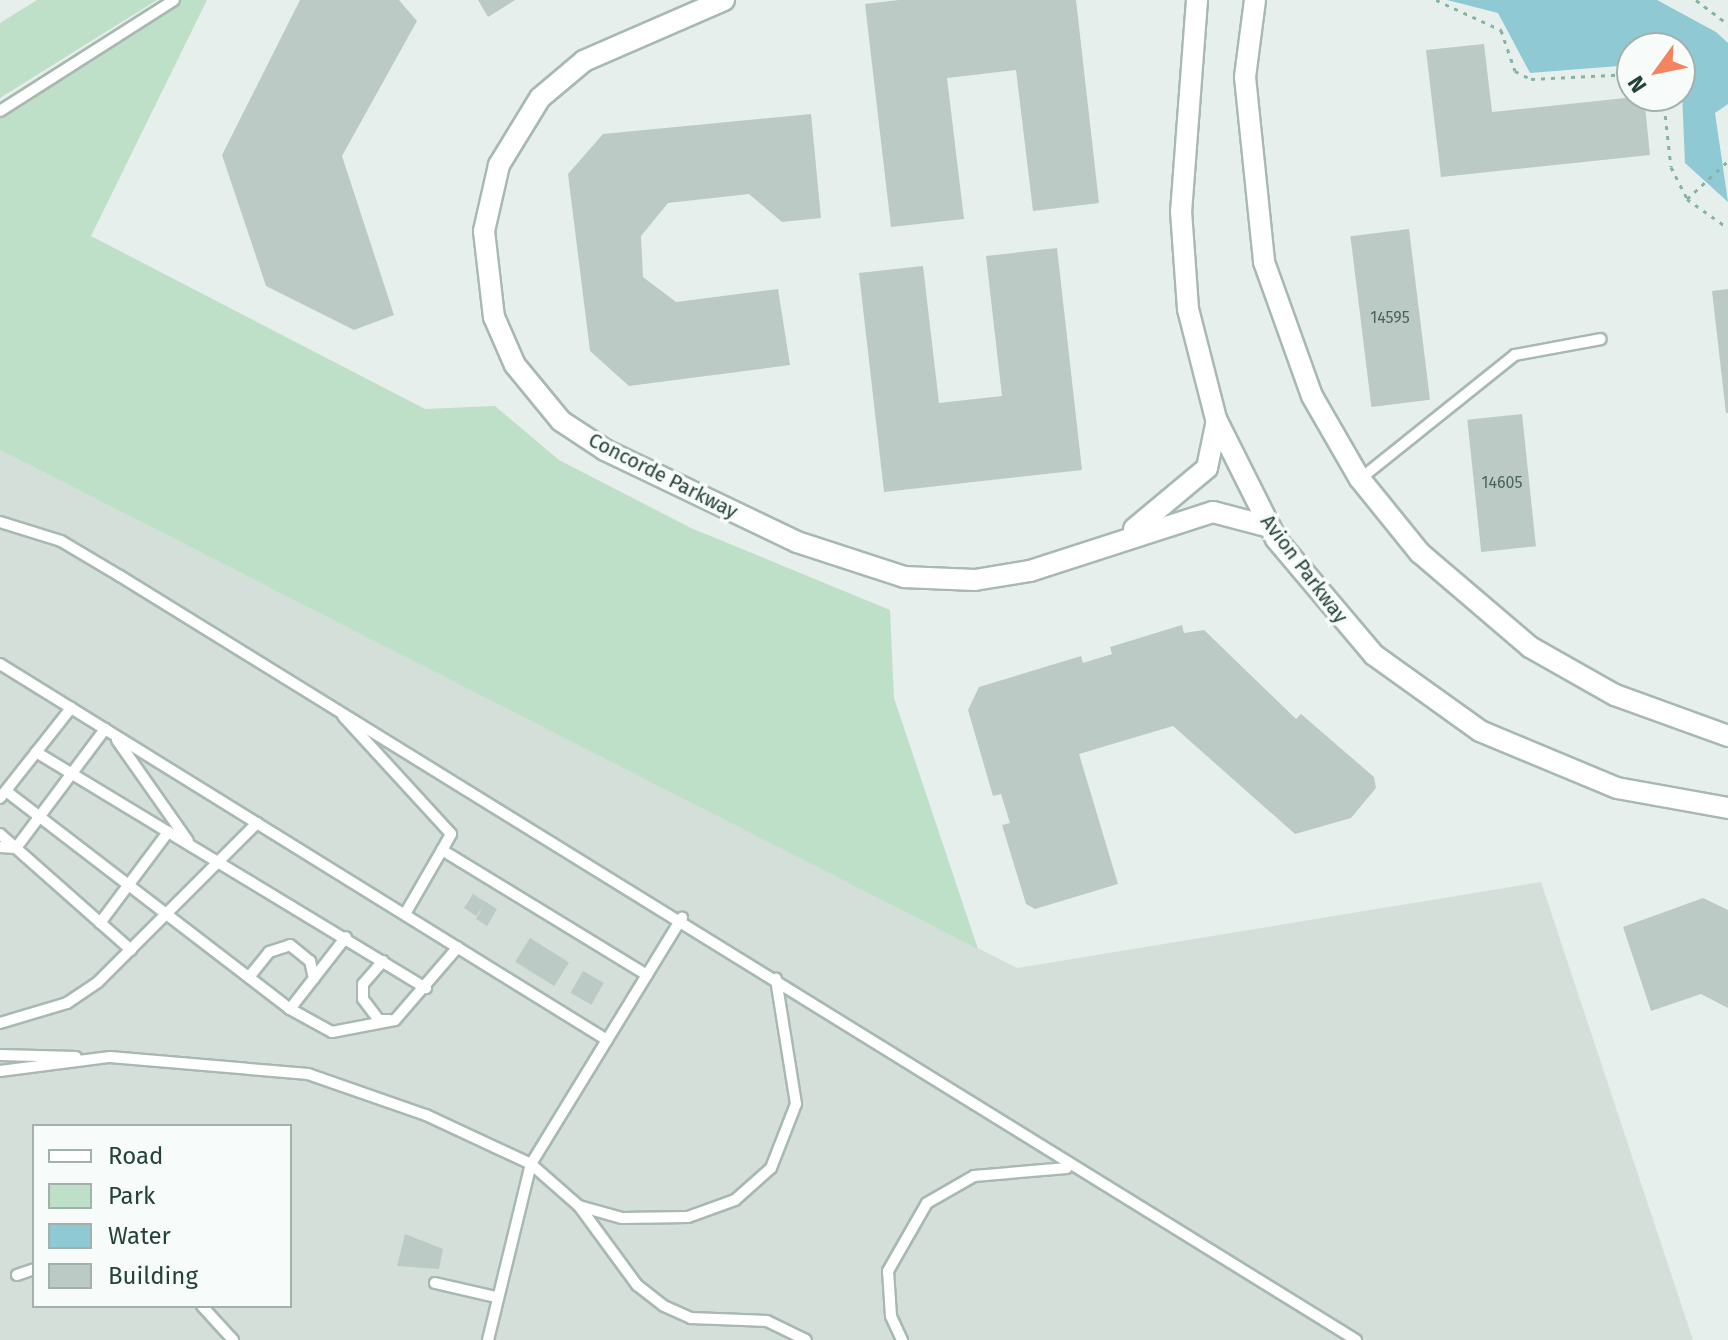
<!DOCTYPE html>
<html>
<head>
<meta charset="utf-8">
<style>
  body { margin:0 }
  #map { position:relative; width:1728px; height:1340px; overflow:hidden; background:#e6efeb; font-family:"Fira Sans",sans-serif }
  div>[style] { position:absolute }
  [style*='--x'] { left:calc(var(--x)*1px); top:calc(var(--y)*1px); width:calc(var(--w)*1px); rotate:calc(var(--a)*1deg) }
  .built>* { inset:0; background:#d4dfda }
  .green>* { inset:0; background:#bfe0c8 }
  .water>* { inset:0; background:#8ec9d4 }
  .building>* { inset:0; background:#bbcac4; transform-origin:0 0 }
  .path>* { height:3px; margin-top:-1.5px; transform-origin:0; background:repeating-linear-gradient(90deg,#86b3a5 0 4px,transparent 0 10px) }
  .roads { filter:drop-shadow(2px 0 #a8b8b2) drop-shadow(-2px 0 #a8b8b2) drop-shadow(0 2px #a8b8b2) drop-shadow(0 -2px #a8b8b2) }
  .service>* { height:10px; margin:-5px; padding:0 5px; transform-origin:5px; border-radius:5px; background:#fff }
  .minor>* { height:20px; margin:-10px; padding:0 10px; transform-origin:10px; border-radius:10px; background:#fff }
  span { translate:-50% -50%; white-space:nowrap; text-align:center; line-height:1.15; -webkit-text-stroke:7px #f7fbf9; paint-order:stroke }
  .number-label { font-size:16px; color:#4a645c }
  .number-label span { -webkit-text-stroke-width:0 }
  .street-label { font-size:20px; color:#24423a }
  .legend { position:absolute; left:32px; top:1124px; width:260px; height:184px; box-sizing:border-box; background:#f7fbf9; border:2px solid #a3b1ad; margin:0; padding:10px 14px; list-style:none; font-size:24px; color:#24423a }
  .legend li { display:flex; align-items:center; gap:16px; height:40px }
  .legend b { width:40px; border:2px solid #a3b1ad }
  .north { position:absolute; left:1616px; top:32px; width:80px; height:80px; box-sizing:border-box; background:#f7fbf9; border:2px solid #a3b1ad; border-radius:50%; rotate:237deg; font-size:22px; font-weight:700; line-height:32px; text-align:center; color:#24423a }
  .north::after { content:''; display:block; margin:auto; width:28px; height:36px; background:#f4845f; clip-path:polygon(50% 0,100% 100%,50% 72%,0 100%) }
</style>
</head>
<body>
<div id="map">
  <div class="built">
    <div style="clip-path:polygon(evenodd,0 450px,1017px 968px,1541px 882px,1693px 1340px,0 1340px,0 450px,34px 1126px,290px 1126px,290px 1306px,34px 1306px,34px 1126px)"></div>
  </div>
  <div class="green">
    <div style="clip-path:polygon(37px 0,157px 0,0 98px,0 23px)"></div>
    <div style="clip-path:polygon(174px 0,207px 0,91px 236px,425px 409px,495px 406px,559px 460px,691px 528px,890px 610px,894px 698px,978px 949px,0 450px,0 111px)"></div>
  </div>
  <div class="water">
    <div style="clip-path:polygon(1447px 0,1657px 0,1716px 32px,1728px 43px,1728px 104px,1715px 113px,1728px 202px,1685px 163px,1680px 48px,1632px 48px,1631px 65px,1530px 73px,1498px 13px)"></div>
  </div>
  <div class="building">
    <div style="clip-path:polygon(300px 0,399px 0,417px 21px,342px 156px,394px 315px,354px 330px,266px 286px,222px 155px)"></div>
    <div style="clip-path:polygon(478px 0,515px 0,488px 17px)"></div>
    <div style="clip-path:polygon(899px 0,1076px 0,1099px 203px,1033px 211px,1016px 70px,947px 78px,964px 219px,891px 227px,865px 4px)"></div>
    <div style="clip-path:polygon(1484px 44px,1492px 112px,1644px 96px,1650px 155px,1441px 177px,1426px 50px)"></div>
    <div style="clip-path:polygon(811px 114px,821px 218px,782px 222px,749px 194px,668px 203px,641px 236px,643px 277px,676px 302px,778px 289px,790px 365px,629px 386px,590px 351px,568px 174px,603px 134px)"></div>
    <div style="left:1409px;top:229px;width:172px;height:59px;rotate:83deg"></div>
    <div style="clip-path:polygon(1057px 248px,1082px 470px,884px 492px,859px 273px,923px 266px,939px 403px,1002px 396px,986px 256px)"></div>
    <div style="clip-path:polygon(1728px 289px,1728px 413px,1726px 413px,1712px 291px)"></div>
    <div style="left:1522px;top:414px;width:133px;height:55px;rotate:84deg"></div>
    <div style="clip-path:polygon(1182px 625px,1184px 633px,1204px 630px,1296px 719px,1301px 714px,1374px 777px,1376px 788px,1351px 818px,1295px 834px,1173px 726px,1079px 754px,1118px 884px,1035px 909px,1026px 904px,1002px 825px,1010px 823px,1001px 794px,993px 796px,968px 710px,979px 687px,1081px 656px,1083px 663px,1112px 654px,1110px 647px)"></div>
    <div style="clip-path:polygon(473px 894px,497px 909px,487px 926px,476px 919px,484px 905px,476px 916px,464px 908px)"></div>
    <div style="clip-path:polygon(1703px 898px,1728px 910px,1728px 1008px,1701px 994px,1651px 1011px,1623px 927px)"></div>
    <div style="left:530px;top:938px;width:46px;height:28px;rotate:32deg"></div>
    <div style="left:583px;top:971px;width:24px;height:25px;rotate:30deg"></div>
    <div style="clip-path:polygon(405px 1234px,443px 1249px,439px 1269px,397px 1266px)"></div>
  </div>
  <div class="path">
    <div style="--x:1436;--y:0;--w:72;--a:24.8"></div>
    <div style="--x:1501;--y:30;--w:43;--a:71.1"></div>
    <div style="--x:1515;--y:71;--w:18;--a:27"></div>
    <div style="--x:1531;--y:79;--w:101;--a:-2.8"></div>
    <div style="--x:1696;--y:0;--w:40;--a:37"></div>
    <div style="--x:1663;--y:96;--w:71;--a:83.6"></div>
    <div style="--x:1671;--y:167;--w:36;--a:63"></div>
    <div style="--x:1687;--y:199;--w:50;--a:35.3"></div>
    <div style="--x:1687;--y:199;--w:56;--a:-42.8"></div>
  </div>
  <div class="roads">
    <div class="service">
      <div style="--x:0;--y:111;--w:206;--a:-32.5"></div>
      <div style="--x:1360;--y:479;--w:198;--a:-38.7"></div>
      <div style="--x:1515;--y:355;--w:87;--a:-10.5"></div>
      <div style="--x:0;--y:522;--w:64;--a:17.3"></div>
      <div style="--x:61;--y:541;--w:69;--a:30.7"></div>
      <div style="--x:120;--y:576;--w:1453;--a:31.72"></div>
      <div style="--x:0;--y:664;--w:714;--a:31.78"></div>
      <div style="--x:343;--y:716;--w:160;--a:47.5"></div>
      <div style="--x:451;--y:834;--w:18;--a:119"></div>
      <div style="--x:117;--y:740;--w:123;--a:54.9"></div>
      <div style="--x:36;--y:752;--w:456;--a:31.2"></div>
      <div style="--x:6;--y:791;--w:358;--a:37.5"></div>
      <div style="--x:290;--y:1009;--w:48;--a:28.7"></div>
      <div style="--x:332;--y:1032;--w:64;--a:-10.8"></div>
      <div style="--x:395;--y:1020;--w:96;--a:-49.2"></div>
      <div style="--x:0;--y:798;--w:115;--a:-51.7"></div>
      <div style="--x:0;--y:834;--w:175;--a:41.5"></div>
      <div style="--x:0;--y:847;--w:16;--a:4"></div>
      <div style="--x:16;--y:848;--w:149;--a:-53.2"></div>
      <div style="--x:405;--y:914;--w:74;--a:-60"></div>
      <div style="--x:442;--y:850;--w:240;--a:31.4"></div>
      <div style="--x:100;--y:923;--w:114;--a:-53.2"></div>
      <div style="--x:383;--y:961;--w:30;--a:131"></div>
      <div style="--x:363;--y:984;--w:15;--a:90"></div>
      <div style="--x:363;--y:999;--w:26;--a:53"></div>
      <div style="--x:379;--y:1020;--w:10;--a:0"></div>
      <div style="--x:249;--y:977;--w:32;--a:-51"></div>
      <div style="--x:269;--y:952;--w:22;--a:-18"></div>
      <div style="--x:290;--y:945;--w:26;--a:39"></div>
      <div style="--x:310;--y:961;--w:18;--a:77"></div>
      <div style="--x:290;--y:1009;--w:91;--a:-52.1"></div>
      <div style="--x:0;--y:1023;--w:70;--a:-16.6"></div>
      <div style="--x:67;--y:1003;--w:37;--a:-34"></div>
      <div style="--x:98;--y:982;--w:225;--a:-45"></div>
      <div style="--x:0;--y:1055;--w:76;--a:1.5"></div>
      <div style="--x:0;--y:1071;--w:111;--a:-7.3"></div>
      <div style="--x:110;--y:1057;--w:199;--a:4.9"></div>
      <div style="--x:308;--y:1074;--w:125;--a:19.2"></div>
      <div style="--x:426;--y:1115;--w:116;--a:25"></div>
      <div style="--x:531;--y:1164;--w:64;--a:41.2"></div>
      <div style="--x:579;--y:1206;--w:98;--a:53.7"></div>
      <div style="--x:637;--y:1285;--w:34;--a:38"></div>
      <div style="--x:664;--y:1306;--w:30;--a:24"></div>
      <div style="--x:691;--y:1318;--w:76;--a:2.3"></div>
      <div style="--x:767;--y:1321;--w:43;--a:26"></div>
      <div style="--x:579;--y:1206;--w:45;--a:15.6"></div>
      <div style="--x:622;--y:1218;--w:66;--a:-0.9"></div>
      <div style="--x:688;--y:1217;--w:50;--a:-19.9"></div>
      <div style="--x:735;--y:1200;--w:48;--a:-41.6"></div>
      <div style="--x:771;--y:1168;--w:69;--a:-68.7"></div>
      <div style="--x:796;--y:1104;--w:127;--a:-99.1"></div>
      <div style="--x:17;--y:1275;--w:18;--a:-19"></div>
      <div style="--x:435;--y:1283;--w:63;--a:12.9"></div>
      <div style="--x:202;--y:1306;--w:46;--a:47.6"></div>
      <div style="--x:488;--y:1340;--w:181;--a:-76.3"></div>
      <div style="--x:531;--y:1164;--w:289;--a:-58.5"></div>
      <div style="--x:902;--y:1340;--w:26;--a:-115"></div>
      <div style="--x:891;--y:1316;--w:45;--a:-93.8"></div>
      <div style="--x:888;--y:1271;--w:78;--a:-60.2"></div>
      <div style="--x:927;--y:1203;--w:54;--a:-29.9"></div>
      <div style="--x:974;--y:1176;--w:93;--a:-4.9"></div>
    </div>
    <div class="minor">
      <div style="--x:724;--y:0;--w:153;--a:156.5"></div>
      <div style="--x:584;--y:61;--w:57;--a:139.9"></div>
      <div style="--x:540;--y:98;--w:79;--a:121.5"></div>
      <div style="--x:499;--y:165;--w:68;--a:102.8"></div>
      <div style="--x:484;--y:231;--w:87;--a:83.4"></div>
      <div style="--x:494;--y:317;--w:52;--a:66.4"></div>
      <div style="--x:515;--y:365;--w:72;--a:50.6"></div>
      <div style="--x:561;--y:421;--w:53;--a:33.4"></div>
      <div style="--x:605;--y:450;--w:213;--a:25.6"></div>
      <div style="--x:797;--y:542;--w:113;--a:18.1"></div>
      <div style="--x:904;--y:577;--w:71;--a:2.4"></div>
      <div style="--x:975;--y:580;--w:56;--a:-9.3"></div>
      <div style="--x:1030;--y:571;--w:192;--a:-17.9"></div>
      <div style="--x:1213;--y:512;--w:59;--a:14.7"></div>
      <div style="--x:1197;--y:0;--w:212;--a:94.3"></div>
      <div style="--x:1181;--y:211;--w:98;--a:85.9"></div>
      <div style="--x:1188;--y:309;--w:114;--a:75.7"></div>
      <div style="--x:1216;--y:419;--w:134;--a:63.4"></div>
      <div style="--x:1276;--y:539;--w:152;--a:49.8"></div>
      <div style="--x:1374;--y:655;--w:130;--a:35.6"></div>
      <div style="--x:1480;--y:731;--w:148;--a:22.6"></div>
      <div style="--x:1617;--y:788;--w:113;--a:10.2"></div>
      <div style="--x:1255;--y:0;--w:78;--a:97.4"></div>
      <div style="--x:1245;--y:77;--w:186;--a:84.1"></div>
      <div style="--x:1264;--y:262;--w:142;--a:70.3"></div>
      <div style="--x:1312;--y:396;--w:96;--a:60"></div>
      <div style="--x:1360;--y:479;--w:95;--a:51"></div>
      <div style="--x:1420;--y:553;--w:145;--a:40.5"></div>
      <div style="--x:1530;--y:647;--w:98;--a:29.5"></div>
      <div style="--x:1615;--y:695;--w:120;--a:19.9"></div>
      <div style="--x:1134;--y:529;--w:95;--a:-39.9"></div>
      <div style="--x:1207;--y:468;--w:44;--a:-78.2"></div>
    </div>
  </div>
  <div class="number-label">
    <span style="left:1390px;top:318px">14595</span>
    <span style="left:1502px;top:483px">14605</span>
  </div>
  <div class="street-label">
    <span style="left:663px;top:476px;rotate:27deg">Concorde Parkway</span>
    <span style="left:1304px;top:569px;rotate:53deg">Avion Parkway</span>
  </div>
  <ul class="legend">
  <li><b style="height:10px;background:#fff"></b>Road</li>
  <li><b style="height:22px;background:#bfe0c8"></b>Park</li>
  <li><b style="height:22px;background:#8ec9d4"></b>Water</li>
  <li><b style="height:22px;background:#bbcac4"></b>Building</li>
  </ul>
  <div class="north">N</div>
</div>
</body>
</html>
